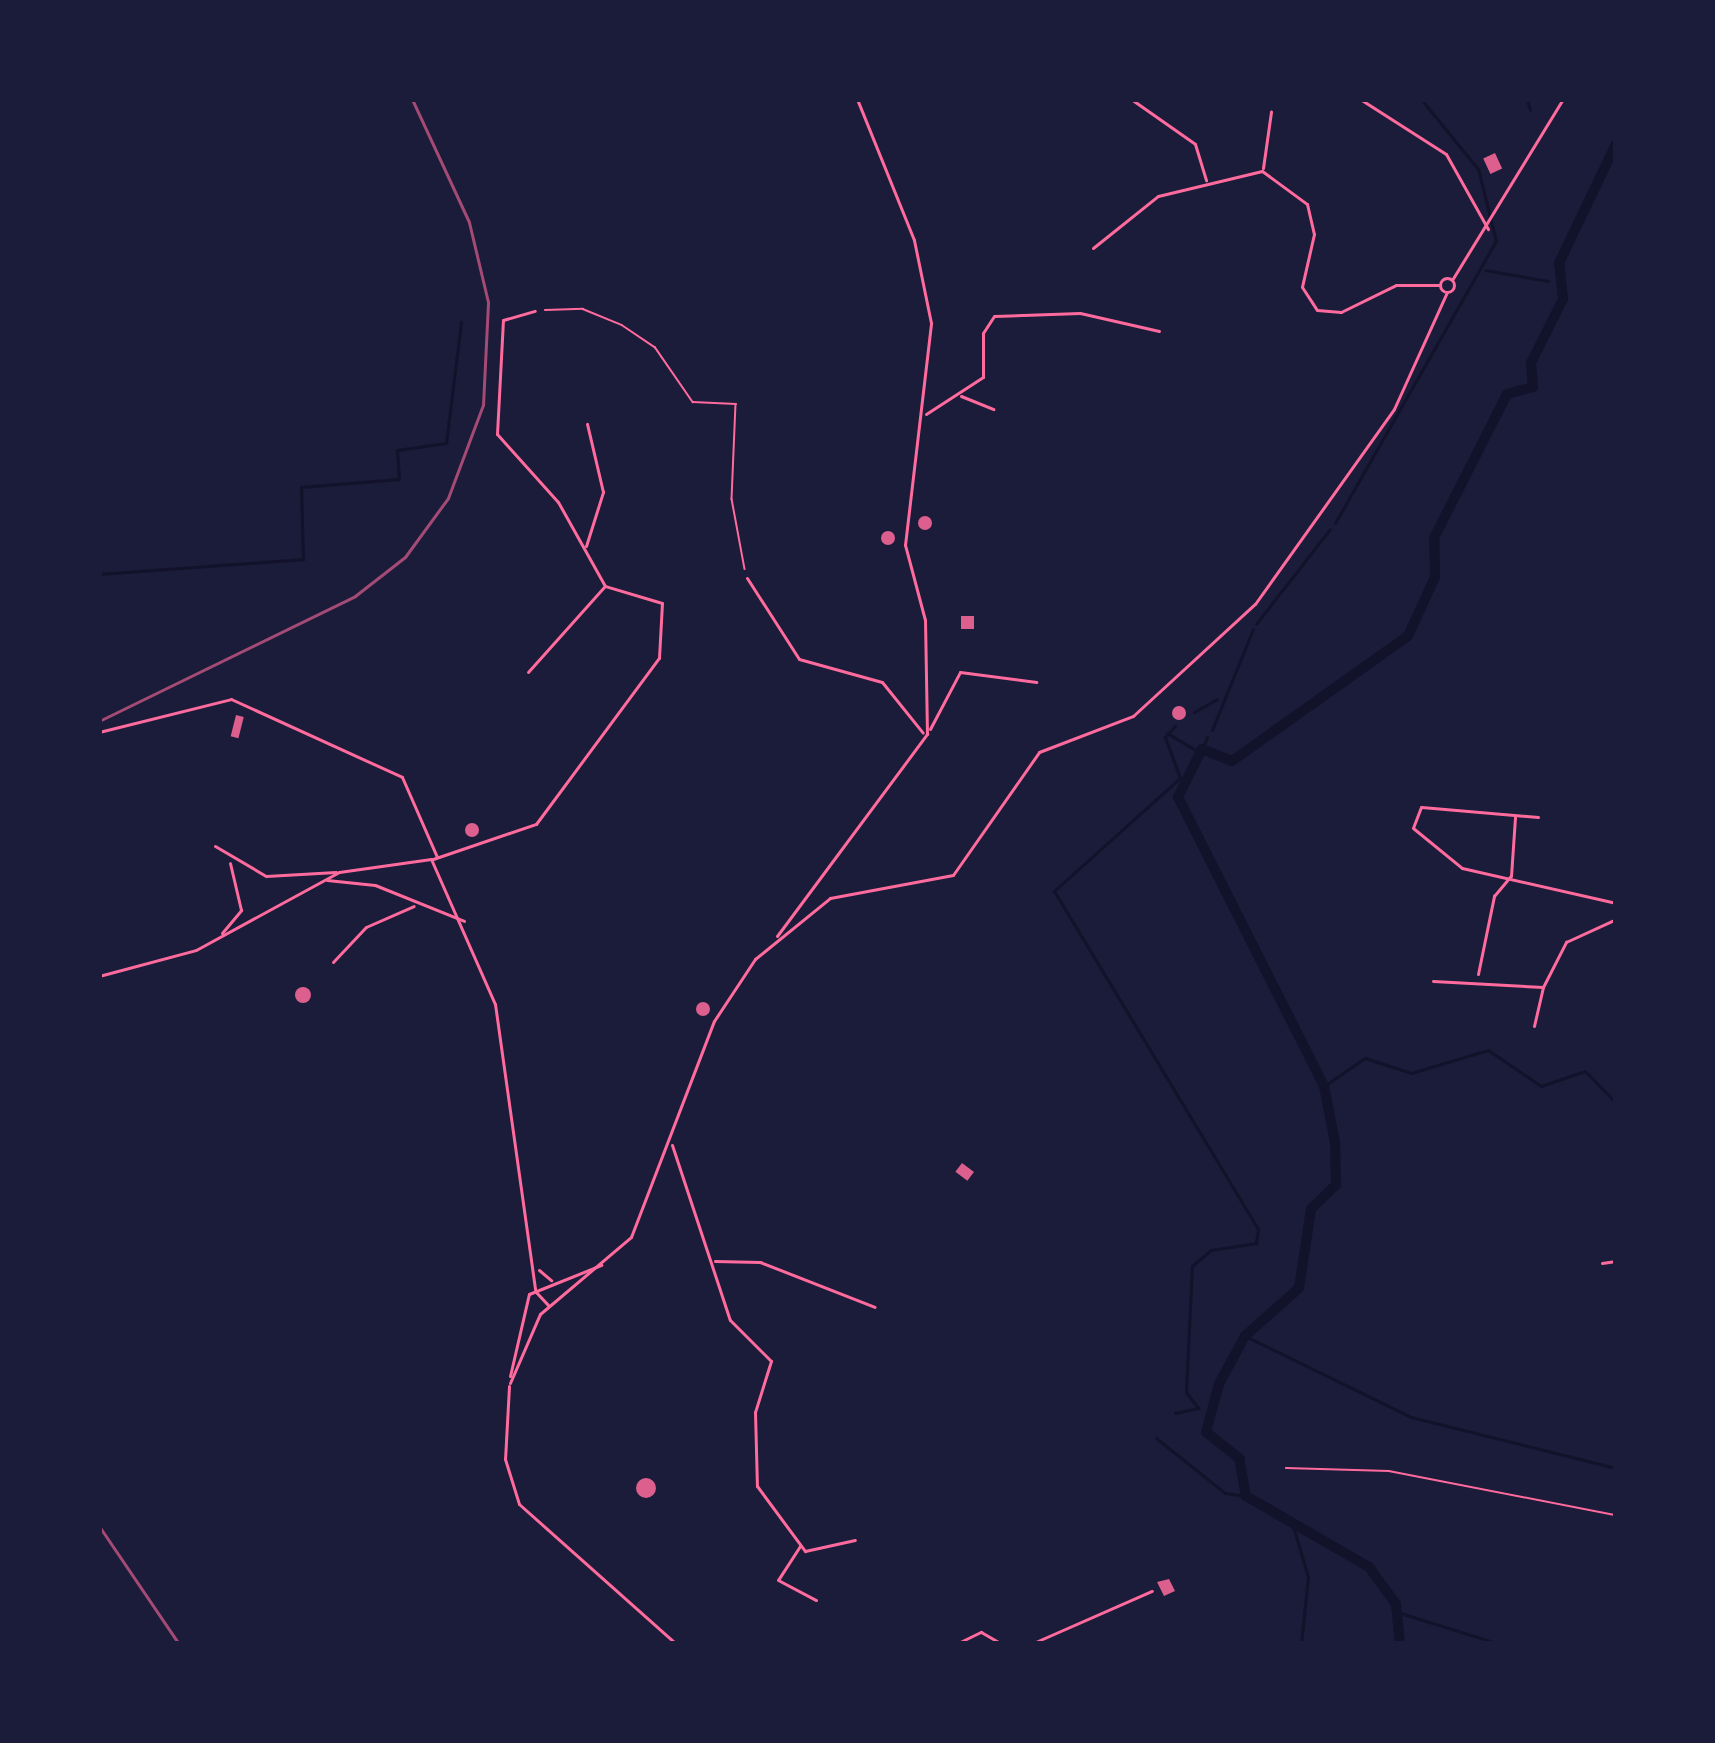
<!DOCTYPE html>
<html>
<head>
<meta charset="utf-8">
<style>
  body { margin:0 }
  #map { position:relative; width:1715px; height:1743px; overflow:hidden; background:#1b1b3a; font-family:Cabin,sans-serif }
  div>[style] { position:absolute }
  [style*='--x'] { left:calc(var(--x)*1px); top:calc(var(--y)*1px); width:calc(var(--w)*1px); rotate:calc(var(--a)*1deg) }
  .stream>* { height:3px; margin:-1.5px; padding:0 1.5px; transform-origin:1.5px; border-radius:1.5px; background:#12122b }
  .river>* { height:10px; margin:-5px; padding:0 5px; transform-origin:5px; border-radius:5px; background:#12122b }
  .building>* { inset:0; background:#dd5f8e; transform-origin:0 0 }
  .round { border-radius:50% }
  .path>* { height:1.5px; margin:-0.75px; padding:0 0.75px; transform-origin:0.75px; border-radius:0.75px; background:#ff6b9d }
  .minor>* { height:3px; margin:-1.5px; padding:0 1.5px; transform-origin:1.5px; border-radius:1.5px; background:#ff6b9d }
  .tertiary>* { height:3px; margin:-1.5px; padding:0 1.5px; transform-origin:1.5px; border-radius:1.5px; background:#ff6b9d }
  .tertiary>.ring { margin:-1.5px; padding:0; box-sizing:content-box; background:none; border:3px solid #ff6b9d; border-radius:50% }
  .rail>* { height:3px; margin:-1.5px; padding:0 1.5px; transform-origin:1.5px; border-radius:1.5px; background:#a44b75 }
  span { translate:-50% -50%; white-space:nowrap; text-align:center; line-height:1.15; -webkit-text-stroke:12px #1b1b3a; paint-order:stroke }
  .frame { position:absolute; inset:0; border:102px solid #1b1b3a; pointer-events:none }
</style>
</head>
<body>
<div id="map">
  <div class="stream">
    <div style="--x:1527;--y:99;--w:11;--a:75"></div>
    <div style="--x:1485;--y:270;--w:64;--a:9.9"></div>
    <div style="--x:1335;--y:523;--w:325;--a:-60.3"></div>
    <div style="--x:1496;--y:241;--w:74;--a:-104"></div>
    <div style="--x:1478;--y:169;--w:90;--a:-129.2"></div>
    <div style="--x:99;--y:574;--w:205;--a:-4.2"></div>
    <div style="--x:303;--y:559;--w:72;--a:-91.6"></div>
    <div style="--x:301;--y:487;--w:98;--a:-4.7"></div>
    <div style="--x:399;--y:479;--w:29;--a:-94"></div>
    <div style="--x:397;--y:450;--w:49;--a:-8.1"></div>
    <div style="--x:446;--y:443;--w:122;--a:-82.9"></div>
    <div style="--x:1256;--y:624;--w:120;--a:-52.1"></div>
    <div style="--x:1194;--y:712;--w:26;--a:-29"></div>
    <div style="--x:1212;--y:730;--w:109;--a:-67.9"></div>
    <div style="--x:1167;--y:733;--w:39;--a:31"></div>
    <div style="--x:1202;--y:749;--w:13;--a:-67"></div>
    <div style="--x:1324;--y:1086;--w:50;--a:-34.3"></div>
    <div style="--x:1365;--y:1058;--w:48;--a:18.1"></div>
    <div style="--x:1411;--y:1073;--w:80;--a:-16.6"></div>
    <div style="--x:1488;--y:1050;--w:64;--a:34.2"></div>
    <div style="--x:1541;--y:1086;--w:46;--a:-18.8"></div>
    <div style="--x:1585;--y:1071;--w:45;--a:45.9"></div>
    <div style="--x:1245;--y:1336;--w:185;--a:26"></div>
    <div style="--x:1411;--y:1417;--w:211;--a:14"></div>
    <div style="--x:1175;--y:1413;--w:24;--a:-12"></div>
    <div style="--x:1198;--y:1408;--w:20;--a:-127"></div>
    <div style="--x:1186;--y:1392;--w:126;--a:-87.3"></div>
    <div style="--x:1192;--y:1266;--w:25;--a:-40"></div>
    <div style="--x:1211;--y:1250;--w:46;--a:-8.8"></div>
    <div style="--x:1256;--y:1243;--w:14;--a:-82"></div>
    <div style="--x:1258;--y:1229;--w:395;--a:-121.1"></div>
    <div style="--x:1054;--y:891;--w:169;--a:-41.9"></div>
    <div style="--x:1180;--y:778;--w:44;--a:-110.1"></div>
    <div style="--x:1165;--y:737;--w:15;--a:-48"></div>
    <div style="--x:1156;--y:1438;--w:88;--a:38.6"></div>
    <div style="--x:1225;--y:1493;--w:21;--a:8"></div>
    <div style="--x:1291;--y:1519;--w:60;--a:73.7"></div>
    <div style="--x:1308;--y:1577;--w:67;--a:96"></div>
    <div style="--x:1397;--y:1612;--w:108;--a:17.3"></div>
  </div>
  <div class="river">
    <div style="--x:1240;--y:1459;--w:43;--a:-141.5"></div>
    <div style="--x:1206;--y:1432;--w:50;--a:-74.8"></div>
    <div style="--x:1219;--y:1384;--w:55;--a:-61.6"></div>
    <div style="--x:1245;--y:1336;--w:72;--a:-41.6"></div>
    <div style="--x:1299;--y:1288;--w:80;--a:-81.4"></div>
    <div style="--x:1311;--y:1209;--w:35;--a:-44"></div>
    <div style="--x:1336;--y:1185;--w:43;--a:-91.3"></div>
    <div style="--x:1335;--y:1142;--w:57;--a:-101.1"></div>
    <div style="--x:1324;--y:1086;--w:324;--a:-116.8"></div>
    <div style="--x:1178;--y:797;--w:54;--a:-63.4"></div>
    <div style="--x:1202;--y:749;--w:32;--a:22"></div>
    <div style="--x:1232;--y:761;--w:216;--a:-35.4"></div>
    <div style="--x:1408;--y:636;--w:65;--a:-65.4"></div>
    <div style="--x:1435;--y:577;--w:39;--a:-91"></div>
    <div style="--x:1434;--y:538;--w:161;--a:-63.1"></div>
    <div style="--x:1507;--y:394;--w:27;--a:-15"></div>
    <div style="--x:1533;--y:387;--w:24;--a:-95"></div>
    <div style="--x:1531;--y:363;--w:72;--a:-63.4"></div>
    <div style="--x:1563;--y:299;--w:36;--a:-96"></div>
    <div style="--x:1559;--y:263;--w:132;--a:-64.4"></div>
    <div style="--x:1240;--y:1463;--w:34;--a:80"></div>
    <div style="--x:1246;--y:1496;--w:142;--a:30"></div>
    <div style="--x:1369;--y:1567;--w:46;--a:53.9"></div>
    <div style="--x:1396;--y:1604;--w:40;--a:84.3"></div>
  </div>
  <div class="building">
    <div style="left:1495px;top:153px;width:17px;height:13px;rotate:65deg"></div>
    <div class="round" style="left:918px;top:516px;width:14px;height:14px"></div>
    <div class="round" style="left:881px;top:531px;width:14px;height:14px"></div>
    <div style="left:961px;top:616px;width:13px;height:13px"></div>
    <div class="round" style="left:1172px;top:706px;width:14px;height:14px"></div>
    <div style="left:236px;top:715px;width:8px;height:22px;rotate:14deg"></div>
    <div class="round" style="left:465px;top:823px;width:14px;height:14px"></div>
    <div class="round" style="left:295px;top:987px;width:16px;height:16px"></div>
    <div class="round" style="left:696px;top:1002px;width:14px;height:14px"></div>
    <div style="left:962px;top:1163px;width:15px;height:11px;rotate:37deg"></div>
    <div class="round" style="left:636px;top:1478px;width:20px;height:20px"></div>
    <div style="clip-path:polygon(1169px 1579px,1175px 1591px,1164px 1596px,1157px 1582px)"></div>
  </div>
  <div class="path">
    <div style="--x:545;--y:310;--w:38;--a:-2"></div>
    <div style="--x:583;--y:309;--w:42;--a:22.3"></div>
    <div style="--x:622;--y:325;--w:40;--a:34"></div>
    <div style="--x:655;--y:347;--w:67;--a:55.4"></div>
    <div style="--x:693;--y:402;--w:43;--a:2.7"></div>
    <div style="--x:736;--y:404;--w:95;--a:92.4"></div>
    <div style="--x:732;--y:499;--w:71;--a:79.5"></div>
    <div style="--x:1286;--y:1468;--w:103;--a:1.7"></div>
    <div style="--x:1389;--y:1471;--w:231;--a:11"></div>
  </div>
  <div class="minor">
    <div style="--x:1131;--y:99;--w:78;--a:35.1"></div>
    <div style="--x:1195;--y:144;--w:38;--a:73"></div>
    <div style="--x:1360;--y:99;--w:102;--a:32.6"></div>
    <div style="--x:1446;--y:154;--w:86;--a:60.8"></div>
    <div style="--x:1263;--y:168;--w:57;--a:-81.9"></div>
    <div style="--x:1093;--y:248;--w:83;--a:-38.7"></div>
    <div style="--x:1158;--y:196;--w:107;--a:-13.5"></div>
    <div style="--x:1262;--y:171;--w:56;--a:36.3"></div>
    <div style="--x:1307;--y:204;--w:31;--a:77"></div>
    <div style="--x:1314;--y:234;--w:54;--a:102.8"></div>
    <div style="--x:1302;--y:287;--w:27;--a:57"></div>
    <div style="--x:1317;--y:310;--w:24;--a:5"></div>
    <div style="--x:1341;--y:312;--w:61;--a:-26.1"></div>
    <div style="--x:1396;--y:285;--w:44;--a:0"></div>
    <div style="--x:961;--y:396;--w:35;--a:22"></div>
    <div style="--x:926;--y:414;--w:68;--a:-33"></div>
    <div style="--x:983;--y:377;--w:44;--a:-90"></div>
    <div style="--x:983;--y:333;--w:20;--a:-57"></div>
    <div style="--x:994;--y:316;--w:86;--a:-2"></div>
    <div style="--x:1080;--y:313;--w:81;--a:12.8"></div>
    <div style="--x:586;--y:546;--w:57;--a:-72.5"></div>
    <div style="--x:603;--y:492;--w:70;--a:-103.2"></div>
    <div style="--x:747;--y:578;--w:96;--a:57.3"></div>
    <div style="--x:799;--y:659;--w:86;--a:15.5"></div>
    <div style="--x:882;--y:682;--w:65;--a:51.2"></div>
    <div style="--x:528;--y:672;--w:115;--a:-48.2"></div>
    <div style="--x:930;--y:729;--w:64;--a:-62.2"></div>
    <div style="--x:960;--y:672;--w:77;--a:7.5"></div>
    <div style="--x:99;--y:732;--w:136;--a:-14"></div>
    <div style="--x:231;--y:699;--w:188;--a:24.5"></div>
    <div style="--x:402;--y:777;--w:87;--a:66.4"></div>
    <div style="--x:1538;--y:817;--w:117;--a:-175.1"></div>
    <div style="--x:1421;--y:807;--w:22;--a:111"></div>
    <div style="--x:1413;--y:828;--w:63;--a:39.2"></div>
    <div style="--x:1462;--y:868;--w:158;--a:12.8"></div>
    <div style="--x:215;--y:846;--w:59;--a:30.5"></div>
    <div style="--x:266;--y:876;--w:70;--a:-3.3"></div>
    <div style="--x:433;--y:859;--w:109;--a:-18.8"></div>
    <div style="--x:536;--y:824;--w:207;--a:-53.5"></div>
    <div style="--x:659;--y:658;--w:55;--a:-86.9"></div>
    <div style="--x:662;--y:603;--w:59;--a:-163.4"></div>
    <div style="--x:605;--y:586;--w:96;--a:-119.2"></div>
    <div style="--x:558;--y:502;--w:91;--a:-131.9"></div>
    <div style="--x:497;--y:434;--w:114;--a:-87"></div>
    <div style="--x:503;--y:320;--w:33;--a:-16"></div>
    <div style="--x:327;--y:880;--w:48;--a:5.9"></div>
    <div style="--x:375;--y:885;--w:96;--a:22"></div>
    <div style="--x:222;--y:933;--w:30;--a:-50"></div>
    <div style="--x:241;--y:910;--w:48;--a:-103.2"></div>
    <div style="--x:777;--y:936;--w:252;--a:-53.4"></div>
    <div style="--x:927;--y:734;--w:114;--a:-91"></div>
    <div style="--x:925;--y:620;--w:78;--a:-104.9"></div>
    <div style="--x:905;--y:545;--w:224;--a:-83.3"></div>
    <div style="--x:931;--y:323;--w:85;--a:-101.6"></div>
    <div style="--x:914;--y:240;--w:152;--a:-112"></div>
    <div style="--x:333;--y:962;--w:48;--a:-46.7"></div>
    <div style="--x:366;--y:927;--w:52;--a:-23.6"></div>
    <div style="--x:1478;--y:974;--w:80;--a:-78.4"></div>
    <div style="--x:1494;--y:896;--w:26;--a:-50"></div>
    <div style="--x:1511;--y:876;--w:59;--a:-86.1"></div>
    <div style="--x:99;--y:976;--w:100;--a:-15"></div>
    <div style="--x:196;--y:950;--w:163;--a:-28.6"></div>
    <div style="--x:339;--y:872;--w:93;--a:-8"></div>
    <div style="--x:431;--y:859;--w:158;--a:66.2"></div>
    <div style="--x:495;--y:1004;--w:288;--a:82"></div>
    <div style="--x:1433;--y:981;--w:110;--a:3.1"></div>
    <div style="--x:1543;--y:987;--w:51;--a:-62.9"></div>
    <div style="--x:1566;--y:942;--w:55;--a:-24.7"></div>
    <div style="--x:1534;--y:1026;--w:39;--a:-77"></div>
    <div style="--x:672;--y:1145;--w:184;--a:71.7"></div>
    <div style="--x:730;--y:1320;--w:58;--a:45"></div>
    <div style="--x:771;--y:1361;--w:53;--a:107.4"></div>
    <div style="--x:755;--y:1412;--w:74;--a:88.5"></div>
    <div style="--x:757;--y:1486;--w:81;--a:53.6"></div>
    <div style="--x:805;--y:1551;--w:51;--a:-12.4"></div>
    <div style="--x:715;--y:1261;--w:45;--a:1.3"></div>
    <div style="--x:760;--y:1262;--w:123;--a:21.4"></div>
    <div style="--x:1602;--y:1263;--w:14;--a:-8"></div>
    <div style="--x:539;--y:1270;--w:16;--a:40"></div>
    <div style="--x:800;--y:1546;--w:40;--a:122.9"></div>
    <div style="--x:778;--y:1580;--w:43;--a:27.8"></div>
    <div style="--x:956;--y:1644;--w:28;--a:-26"></div>
    <div style="--x:981;--y:1632;--w:24;--a:30"></div>
    <div style="--x:1031;--y:1644;--w:132;--a:-23.7"></div>
  </div>
  <div class="tertiary">
    <div class="ring" style="left:1440px;top:278px;width:11px;height:11px"></div>
    <div style="--x:1452;--y:280;--w:212;--a:-58.5"></div>
    <div style="--x:535;--y:1291;--w:19;--a:47"></div>
    <div style="--x:510;--y:1376;--w:84;--a:-77"></div>
    <div style="--x:529;--y:1294;--w:78;--a:-21.9"></div>
    <div style="--x:510;--y:1383;--w:75;--a:-66.5"></div>
    <div style="--x:540;--y:1314;--w:119;--a:-40.2"></div>
    <div style="--x:631;--y:1237;--w:231;--a:-69"></div>
    <div style="--x:714;--y:1021;--w:74;--a:-56.5"></div>
    <div style="--x:755;--y:959;--w:97;--a:-39.1"></div>
    <div style="--x:830;--y:898;--w:125;--a:-10.6"></div>
    <div style="--x:953;--y:875;--w:150;--a:-55"></div>
    <div style="--x:1039;--y:752;--w:101;--a:-21"></div>
    <div style="--x:1133;--y:716;--w:166;--a:-42.6"></div>
    <div style="--x:1255;--y:604;--w:239;--a:-54.5"></div>
    <div style="--x:1394;--y:409;--w:128;--a:-65.6"></div>
    <div style="--x:509;--y:1386;--w:73;--a:93.1"></div>
    <div style="--x:505;--y:1459;--w:47;--a:72.7"></div>
    <div style="--x:519;--y:1504;--w:210;--a:41.7"></div>
  </div>
  <div class="rail">
    <div style="--x:99;--y:721;--w:285;--a:-26"></div>
    <div style="--x:355;--y:596;--w:63;--a:-38"></div>
    <div style="--x:405;--y:557;--w:73;--a:-53.9"></div>
    <div style="--x:448;--y:498;--w:99;--a:-69.4"></div>
    <div style="--x:483;--y:405;--w:103;--a:-87.2"></div>
    <div style="--x:488;--y:302;--w:82;--a:-103.4"></div>
    <div style="--x:469;--y:222;--w:136;--a:-114.9"></div>
    <div style="--x:99;--y:1526;--w:143;--a:55.9"></div>
  </div>
  <div class="frame"></div>
</div>
</body>
</html>
